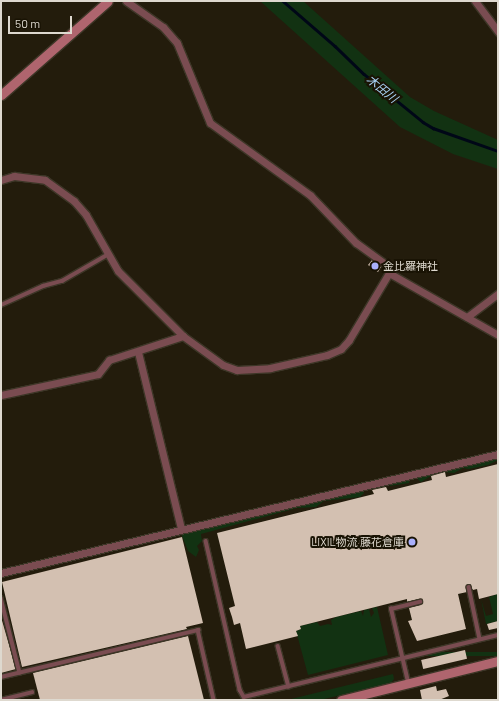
<!DOCTYPE html>
<html>
<head>
<meta charset="utf-8">
<style>
  body { margin:0 }
  #map { position:relative; width:499px; height:701px; overflow:hidden; background:#231c0c; font-family:Barlow,"Noto Sans JP",sans-serif }
  div>[style] { position:absolute }
  [style*='--x'] { left:calc(var(--x)*1px); top:calc(var(--y)*1px); width:calc(var(--w)*1px); rotate:calc(var(--a)*1deg) }
  .green>* { inset:0; background:#123212; transform-origin:0 0 }
  .stream>* { height:2.5px; margin:-1.25px; padding:0 1.25px; transform-origin:1.25px; border-radius:1.25px; background:#000717 }
  .building>* { inset:0; background:#d3c0b1; transform-origin:0 0 }
  .roads { filter:drop-shadow(1px 0 #3d3627) drop-shadow(-1px 0 #3d3627) drop-shadow(0 1px #3d3627) drop-shadow(0 -1px #3d3627) }
  .lane>* { height:3.5px; margin:-1.75px; padding:0 1.75px; transform-origin:1.75px; border-radius:1.75px; background:#7a4c51 }
  .street>* { height:7px; margin:-3.5px; padding:0 3.5px; transform-origin:3.5px; border-radius:3.5px; background:#7a4c51 }
  .secondary>* { height:9px; margin:-4.5px; padding:0 4.5px; transform-origin:4.5px; border-radius:4.5px; background:#af656e }
  .dots>* { width:11px; height:11px; translate:-50% -50%; box-sizing:border-box; border:2px solid #191304; border-radius:50% }
  span { translate:-50% -50%; white-space:nowrap; text-align:center; line-height:1.15; -webkit-text-stroke:4px #191304; paint-order:stroke }
  .poi-label { font-size:11px; color:#ded9cf }
  .left { translate:0 -50%; text-align:left }
  .right { translate:-100% -50%; text-align:right }
  .water-label { font-size:12px; color:#a8d3f6; font-style:italic }
  .frame { position:absolute; inset:0; border:2px solid #ded9cf; pointer-events:none }
  .scale { position:absolute; left:8px; top:16px; width:64px; height:18px; box-sizing:border-box; border:2px solid #ded9cf; border-top:0; padding-left:5px; font-size:12px; line-height:14px; white-space:nowrap; color:#ded9cf; -webkit-text-stroke:3px #191304; paint-order:stroke }
</style>
</head>
<body>
<div id="map">
  <div class="green">
    <div style="clip-path:polygon(260px 1px,303px 1px,410px 97px,434px 111px,498px 140px,498px 169px,453px 154px,400px 127px)"></div>
    <div style="clip-path:polygon(498px 456px,498px 460px,488px 465px,469px 469px,463px 468px,454px 473px,443px 472px)"></div>
    <div style="clip-path:polygon(439px 471px,421px 482px,415px 477px,432px 473px)"></div>
    <div style="clip-path:polygon(410px 478px,409px 483px,390px 486px,391px 482px)"></div>
    <div style="clip-path:polygon(363px 490px,364px 493px,360px 497px,324px 501px,316px 507px,297px 508px,201px 534px,202px 541px,197px 546px,199px 550px,196px 557px,188px 551px,182px 536px,182px 533px,213px 526px,220px 522px,244px 520px,280px 508px,297px 506px,318px 499px)"></div>
    <div style="clip-path:polygon(491px 579px,498px 586px,498px 621px,486px 624px,481px 599px,486px 616px,493px 614px,489px 597px,495px 595px)"></div>
    <div style="clip-path:polygon(377px 607px,388px 655px,308px 675px,296px 631px,301px 629px,300px 626px,317px 622px,320px 626px,328px 624px,332px 625px,331px 620px,336px 617px,361px 611px,363px 616px,364px 610px,369px 609px,371px 617px,374px 613px,372px 608px)"></div>
    <div style="left:498px;top:652px;width:4px;height:77px;rotate:90deg"></div>
    <div style="clip-path:polygon(393px 674px,394px 679px,391px 683px,320px 700px,287px 700px)"></div>
  </div>
  <div class="stream">
    <div style="--x:283;--y:1;--w:69;--a:40.9"></div>
    <div style="--x:335;--y:46;--w:40;--a:44"></div>
    <div style="--x:364;--y:74;--w:76;--a:39.1"></div>
    <div style="--x:423;--y:122;--w:12;--a:31"></div>
    <div style="--x:433;--y:128;--w:69;--a:19.5"></div>
  </div>
  <div class="building">
    <div style="clip-path:polygon(372px 260px,381px 267px,378px 272px,368px 265px)"></div>
    <div style="clip-path:polygon(498px 464px,498px 594px,479px 599px,477px 589px,473px 590px,469px 584px,466px 586px,467px 592px,458px 594px,466px 629px,417px 641px,408px 621px,412px 620px,409px 608px,421px 605px,423px 601px,420px 599px,407px 602px,407px 599px,300px 626px,301px 629px,296px 631px,298px 636px,246px 649px,240px 623px,234px 625px,232px 617px,229px 608px,235px 606px,217px 533px,374px 494px,372px 490px,386px 487px,388px 491px,432px 480px,431px 476px,445px 472px,446px 477px)"></div>
    <div style="clip-path:polygon(182px 537px,203px 623px,186px 627px,187px 629px,22px 667px,2px 582px)"></div>
    <div style="clip-path:polygon(1px 617px,16px 669px,1px 673px)"></div>
    <div style="clip-path:polygon(498px 621px,498px 628px,489px 630px,487px 624px)"></div>
    <div style="clip-path:polygon(188px 636px,204px 700px,40px 700px,33px 673px)"></div>
    <div style="left:465px;top:650px;width:9px;height:45px;rotate:77deg"></div>
    <div style="clip-path:polygon(436px 686px,437px 691px,446px 689px,449px 696px,439px 700px,422px 700px,420px 690px)"></div>
  </div>
  <div class="roads">
    <div class="lane">
      <div style="--x:1;--y:305;--w:46;--a:-24.3"></div>
      <div style="--x:43;--y:286;--w:20;--a:-15"></div>
      <div style="--x:62;--y:281;--w:52;--a:-30"></div>
      <div style="--x:206;--y:541;--w:153;--a:77.1"></div>
      <div style="--x:240;--y:690;--w:8;--a:60"></div>
      <div style="--x:244;--y:697;--w:261;--a:-13.7"></div>
      <div style="--x:469;--y:587;--w:53;--a:78.1"></div>
      <div style="--x:1;--y:598;--w:77;--a:75.8"></div>
      <div style="--x:278;--y:646;--w:42;--a:75"></div>
      <div style="--x:1;--y:677;--w:203;--a:-13.4"></div>
      <div style="--x:198;--y:630;--w:72;--a:77.1"></div>
      <div style="--x:408;--y:682;--w:75;--a:-103.1"></div>
      <div style="--x:391;--y:609;--w:30;--a:-14"></div>
      <div style="--x:1;--y:700;--w:32;--a:-14"></div>
    </div>
    <div class="street">
      <div style="--x:475;--y:1;--w:39;--a:53"></div>
      <div style="--x:1;--y:180;--w:14;--a:-17"></div>
      <div style="--x:14;--y:176;--w:31;--a:7"></div>
      <div style="--x:45;--y:180;--w:36;--a:36"></div>
      <div style="--x:74;--y:201;--w:18;--a:49"></div>
      <div style="--x:86;--y:215;--w:64;--a:60.3"></div>
      <div style="--x:118;--y:271;--w:92;--a:45"></div>
      <div style="--x:183;--y:336;--w:49;--a:35.9"></div>
      <div style="--x:223;--y:365;--w:15;--a:20"></div>
      <div style="--x:237;--y:370;--w:33;--a:-3"></div>
      <div style="--x:270;--y:368;--w:58;--a:-12.8"></div>
      <div style="--x:327;--y:355;--w:15;--a:-23"></div>
      <div style="--x:341;--y:349;--w:12;--a:-48"></div>
      <div style="--x:349;--y:340;--w:78;--a:-59.2"></div>
      <div style="--x:389;--y:273;--w:7;--a:-98"></div>
      <div style="--x:388;--y:266;--w:39;--a:-144"></div>
      <div style="--x:356;--y:243;--w:66;--a:-133.8"></div>
      <div style="--x:310;--y:195;--w:123;--a:-144.2"></div>
      <div style="--x:210;--y:123;--w:87;--a:-112.4"></div>
      <div style="--x:177;--y:43;--w:21;--a:-131"></div>
      <div style="--x:163;--y:27;--w:45;--a:-144.9"></div>
      <div style="--x:389;--y:273;--w:125;--a:29.6"></div>
      <div style="--x:467;--y:317;--w:39;--a:-37"></div>
      <div style="--x:138;--y:352;--w:182;--a:76.3"></div>
      <div style="--x:1;--y:395;--w:99;--a:-12.2"></div>
      <div style="--x:98;--y:374;--w:18;--a:-52"></div>
      <div style="--x:109;--y:360;--w:78;--a:-18"></div>
      <div style="--x:1;--y:573;--w:511;--a:-13.47"></div>
    </div>
    <div class="secondary">
      <div style="--x:1;--y:95;--w:142;--a:-41.3"></div>
      <div style="--x:341;--y:700;--w:162;--a:-14"></div>
    </div>
  </div>
  <div class="dots">
    <div style="left:375px;top:266px;background:#aab0fc"></div>
    <div style="left:412px;top:542px;background:#aab0fc"></div>
  </div>
  <div class="poi-label">
    <span class="left" style="left:383px;top:266px">金比羅神社</span>
    <span class="right" style="left:404px;top:542px">LIXIL物流 藤花倉庫</span>
  </div>
  <div class="water-label">
    <span style="left:382px;top:89px;rotate:39deg">木田川</span>
  </div>
  <div class="frame"></div>
  <div class="scale">50 m</div>
</div>
</body>
</html>
